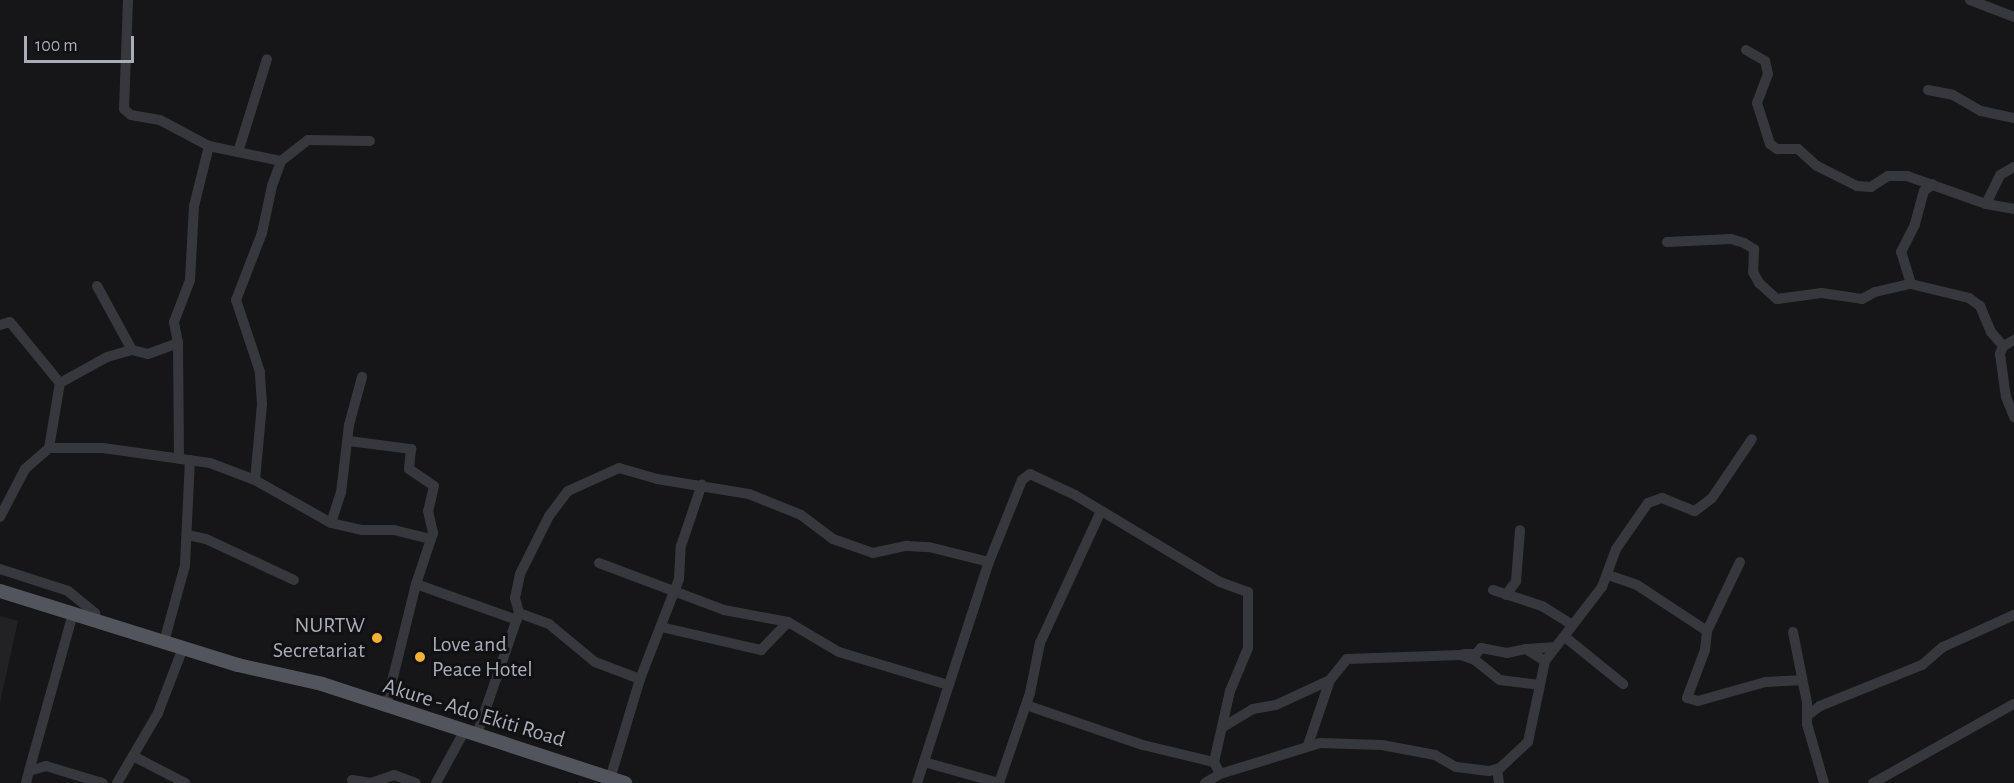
<!DOCTYPE html>
<html>
<head>
<meta charset="utf-8">
<style>
  body { margin:0 }
  #map { position:relative; width:2014px; height:783px; overflow:hidden; background:#161618; font-family:"Alegreya Sans",sans-serif }
  div>[style] { position:absolute }
  [style*='--x'] { left:calc(var(--x)*1px); top:calc(var(--y)*1px); width:calc(var(--w)*1px); rotate:calc(var(--a)*1deg) }
  .built>* { inset:0; background:#222225 }
  .minor>* { height:10px; margin:-5px; padding:0 5px; transform-origin:5px; border-radius:5px; background:#37383d }
  .major>* { height:14px; margin:-7px; padding:0 7px; transform-origin:7px; border-radius:7px; background:#53555c }
  .dots>* { width:16px; height:16px; translate:-50% -50%; box-sizing:border-box; border:3px solid #111113; border-radius:50% }
  span { translate:-50% -50%; white-space:nowrap; text-align:center; line-height:1.15; -webkit-text-stroke:6px #111113; paint-order:stroke }
  .poi-label { font-size:22px; color:#a8adb8 }
  .right { translate:-100% -50%; text-align:right }
  .left { translate:0 -50%; text-align:left }
  .street-label { font-size:22px; color:#a8adb8 }
  .scale { position:absolute; left:24px; top:36px; width:110px; height:27px; box-sizing:border-box; border:3px solid #a8adb8; border-top:0; padding-left:8px; font-size:18px; line-height:21px; white-space:nowrap; color:#a8adb8; -webkit-text-stroke:4px #111113; paint-order:stroke }
</style>
</head>
<body>
<div id="map">
  <div class="built">
    <div style="clip-path:polygon(0 616px,18px 621px,0 703px)"></div>
  </div>
  <div class="minor">
    <div style="--x:128;--y:0;--w:109;--a:92.1"></div>
    <div style="--x:124;--y:109;--w:9;--a:41"></div>
    <div style="--x:131;--y:115;--w:29;--a:10"></div>
    <div style="--x:160;--y:120;--w:55;--a:28"></div>
    <div style="--x:209;--y:146;--w:74;--a:11.8"></div>
    <div style="--x:1970;--y:0;--w:47;--a:21.1"></div>
    <div style="--x:1746;--y:50;--w:22;--a:30"></div>
    <div style="--x:1765;--y:61;--w:13;--a:77"></div>
    <div style="--x:1768;--y:74;--w:31;--a:111"></div>
    <div style="--x:1757;--y:103;--w:43;--a:72.4"></div>
    <div style="--x:1770;--y:144;--w:9;--a:36"></div>
    <div style="--x:1777;--y:149;--w:21;--a:0"></div>
    <div style="--x:1798;--y:149;--w:25;--a:42"></div>
    <div style="--x:1817;--y:166;--w:45;--a:26.6"></div>
    <div style="--x:1857;--y:186;--w:14;--a:4"></div>
    <div style="--x:1871;--y:187;--w:20;--a:-33"></div>
    <div style="--x:1888;--y:176;--w:19;--a:0"></div>
    <div style="--x:1907;--y:176;--w:84;--a:19.5"></div>
    <div style="--x:1986;--y:204;--w:28;--a:10"></div>
    <div style="--x:1928;--y:90;--w:25;--a:11"></div>
    <div style="--x:1953;--y:95;--w:32;--a:30"></div>
    <div style="--x:1981;--y:111;--w:34;--a:12"></div>
    <div style="--x:239;--y:149;--w:94;--a:-72.7"></div>
    <div style="--x:1986;--y:204;--w:32;--a:-64"></div>
    <div style="--x:2000;--y:175;--w:16;--a:-30"></div>
    <div style="--x:1667;--y:242;--w:64;--a:-2.7"></div>
    <div style="--x:1731;--y:239;--w:14;--a:17"></div>
    <div style="--x:1744;--y:243;--w:12;--a:31"></div>
    <div style="--x:1754;--y:249;--w:23;--a:92"></div>
    <div style="--x:1753;--y:272;--w:13;--a:61"></div>
    <div style="--x:1759;--y:283;--w:24;--a:42"></div>
    <div style="--x:1777;--y:299;--w:45;--a:-7.6"></div>
    <div style="--x:1822;--y:293;--w:40;--a:8.5"></div>
    <div style="--x:1862;--y:299;--w:15;--a:-28"></div>
    <div style="--x:1875;--y:292;--w:37;--a:-13"></div>
    <div style="--x:1911;--y:284;--w:60;--a:13.6"></div>
    <div style="--x:1969;--y:298;--w:14;--a:36"></div>
    <div style="--x:1980;--y:306;--w:28;--a:67"></div>
    <div style="--x:1991;--y:332;--w:18;--a:49"></div>
    <div style="--x:1911;--y:284;--w:34;--a:-107"></div>
    <div style="--x:1901;--y:252;--w:31;--a:-63"></div>
    <div style="--x:1915;--y:224;--w:34;--a:-75"></div>
    <div style="--x:1924;--y:191;--w:11;--a:-38"></div>
    <div style="--x:97;--y:286;--w:73;--a:61.3"></div>
    <div style="--x:0;--y:325;--w:10;--a:-17"></div>
    <div style="--x:10;--y:322;--w:79;--a:50.7"></div>
    <div style="--x:2014;--y:340;--w:13;--a:151"></div>
    <div style="--x:2003;--y:346;--w:9;--a:111"></div>
    <div style="--x:2000;--y:354;--w:43;--a:82.1"></div>
    <div style="--x:2006;--y:397;--w:22;--a:68"></div>
    <div style="--x:178;--y:343;--w:116;--a:89.5"></div>
    <div style="--x:349;--y:441;--w:63;--a:7.4"></div>
    <div style="--x:411;--y:449;--w:20;--a:96"></div>
    <div style="--x:409;--y:469;--w:30;--a:34"></div>
    <div style="--x:434;--y:486;--w:26;--a:103"></div>
    <div style="--x:428;--y:511;--w:23;--a:77"></div>
    <div style="--x:433;--y:533;--w:54;--a:108.4"></div>
    <div style="--x:49;--y:448;--w:54;--a:0"></div>
    <div style="--x:103;--y:448;--w:108;--a:8"></div>
    <div style="--x:210;--y:463;--w:48;--a:20.7"></div>
    <div style="--x:255;--y:480;--w:76;--a:-84.7"></div>
    <div style="--x:262;--y:404;--w:32;--a:-94"></div>
    <div style="--x:260;--y:372;--w:76;--a:-108.4"></div>
    <div style="--x:236;--y:300;--w:72;--a:-68.8"></div>
    <div style="--x:262;--y:233;--w:48;--a:-78"></div>
    <div style="--x:272;--y:186;--w:27;--a:-70"></div>
    <div style="--x:281;--y:161;--w:34;--a:-38"></div>
    <div style="--x:308;--y:140;--w:62;--a:0.9"></div>
    <div style="--x:255;--y:480;--w:87;--a:29.5"></div>
    <div style="--x:331;--y:523;--w:32;--a:13"></div>
    <div style="--x:362;--y:530;--w:32;--a:0"></div>
    <div style="--x:394;--y:530;--w:38;--a:14"></div>
    <div style="--x:0;--y:517;--w:54;--a:-62.5"></div>
    <div style="--x:25;--y:469;--w:32;--a:-41"></div>
    <div style="--x:49;--y:448;--w:66;--a:-80.4"></div>
    <div style="--x:60;--y:383;--w:54;--a:-29"></div>
    <div style="--x:107;--y:357;--w:26;--a:-16"></div>
    <div style="--x:132;--y:350;--w:16;--a:14"></div>
    <div style="--x:148;--y:354;--w:32;--a:-20"></div>
    <div style="--x:178;--y:343;--w:21;--a:-101"></div>
    <div style="--x:174;--y:322;--w:45;--a:-69.1"></div>
    <div style="--x:190;--y:280;--w:74;--a:-86.9"></div>
    <div style="--x:194;--y:206;--w:62;--a:-76"></div>
    <div style="--x:331;--y:523;--w:32;--a:-72"></div>
    <div style="--x:341;--y:493;--w:68;--a:-83.3"></div>
    <div style="--x:349;--y:425;--w:50;--a:-74.8"></div>
    <div style="--x:187;--y:535;--w:19;--a:12"></div>
    <div style="--x:206;--y:539;--w:97;--a:25"></div>
    <div style="--x:1740;--y:562;--w:76;--a:115.6"></div>
    <div style="--x:1707;--y:631;--w:19;--a:96"></div>
    <div style="--x:1705;--y:650;--w:51;--a:110.6"></div>
    <div style="--x:1687;--y:698;--w:11;--a:15"></div>
    <div style="--x:1698;--y:701;--w:70;--a:-15.8"></div>
    <div style="--x:1765;--y:682;--w:35;--a:-3"></div>
    <div style="--x:599;--y:563;--w:134;--a:20.6"></div>
    <div style="--x:724;--y:610;--w:65;--a:10.6"></div>
    <div style="--x:788;--y:622;--w:59;--a:30.5"></div>
    <div style="--x:839;--y:652;--w:114;--a:16.8"></div>
    <div style="--x:0;--y:569;--w:71;--a:17.9"></div>
    <div style="--x:68;--y:591;--w:35;--a:39"></div>
    <div style="--x:95;--y:613;--w:7;--a:82"></div>
    <div style="--x:1608;--y:575;--w:31;--a:19"></div>
    <div style="--x:1637;--y:585;--w:84;--a:33.3"></div>
    <div style="--x:1493;--y:590;--w:52;--a:18.1"></div>
    <div style="--x:1542;--y:606;--w:36;--a:32"></div>
    <div style="--x:1506;--y:595;--w:17;--a:-54"></div>
    <div style="--x:1516;--y:581;--w:51;--a:-85.5"></div>
    <div style="--x:519;--y:613;--w:32;--a:20"></div>
    <div style="--x:549;--y:624;--w:60;--a:39.6"></div>
    <div style="--x:595;--y:662;--w:48;--a:20.7"></div>
    <div style="--x:661;--y:627;--w:103;--a:13"></div>
    <div style="--x:761;--y:650;--w:39;--a:-46"></div>
    <div style="--x:1793;--y:632;--w:72;--a:78.8"></div>
    <div style="--x:1807;--y:703;--w:21;--a:90"></div>
    <div style="--x:1807;--y:724;--w:61;--a:73.9"></div>
    <div style="--x:1565;--y:637;--w:75;--a:39"></div>
    <div style="--x:164;--y:642;--w:80;--a:-74.7"></div>
    <div style="--x:185;--y:565;--w:105;--a:-87.3"></div>
    <div style="--x:1526;--y:649;--w:27;--a:-4"></div>
    <div style="--x:1464;--y:654;--w:12;--a:0"></div>
    <div style="--x:1476;--y:654;--w:8;--a:-50"></div>
    <div style="--x:1481;--y:648;--w:26;--a:11"></div>
    <div style="--x:1507;--y:653;--w:19;--a:-12"></div>
    <div style="--x:1526;--y:649;--w:22;--a:32"></div>
    <div style="--x:1026;--y:705;--w:124;--a:18.9"></div>
    <div style="--x:1143;--y:745;--w:73;--a:13.5"></div>
    <div style="--x:386;--y:706;--w:126;--a:-76.2"></div>
    <div style="--x:416;--y:584;--w:107;--a:19.6"></div>
    <div style="--x:1808;--y:715;--w:15;--a:-37"></div>
    <div style="--x:1820;--y:706;--w:110;--a:-21.9"></div>
    <div style="--x:1922;--y:665;--w:28;--a:-41"></div>
    <div style="--x:1943;--y:647;--w:78;--a:-24.3"></div>
    <div style="--x:1223;--y:727;--w:35;--a:-31"></div>
    <div style="--x:1253;--y:709;--w:23;--a:-10"></div>
    <div style="--x:1276;--y:705;--w:60;--a:-24.8"></div>
    <div style="--x:477;--y:734;--w:128;--a:-70.9"></div>
    <div style="--x:519;--y:613;--w:16;--a:-105"></div>
    <div style="--x:515;--y:598;--w:25;--a:-78"></div>
    <div style="--x:520;--y:574;--w:65;--a:-63.4"></div>
    <div style="--x:549;--y:516;--w:31;--a:-53"></div>
    <div style="--x:568;--y:491;--w:56;--a:-24.3"></div>
    <div style="--x:619;--y:468;--w:40;--a:16"></div>
    <div style="--x:657;--y:479;--w:93;--a:9.3"></div>
    <div style="--x:749;--y:494;--w:56;--a:22"></div>
    <div style="--x:801;--y:515;--w:40;--a:37"></div>
    <div style="--x:833;--y:539;--w:42;--a:19.3"></div>
    <div style="--x:873;--y:553;--w:35;--a:-12"></div>
    <div style="--x:907;--y:546;--w:22;--a:3"></div>
    <div style="--x:929;--y:547;--w:62;--a:14"></div>
    <div style="--x:1308;--y:745;--w:69;--a:-71.3"></div>
    <div style="--x:1330;--y:680;--w:27;--a:-51"></div>
    <div style="--x:1347;--y:659;--w:114;--a:-2"></div>
    <div style="--x:1461;--y:655;--w:15;--a:20"></div>
    <div style="--x:1475;--y:660;--w:32;--a:39"></div>
    <div style="--x:1500;--y:680;--w:38;--a:7"></div>
    <div style="--x:133;--y:756;--w:59;--a:27.4"></div>
    <div style="--x:924;--y:762;--w:78;--a:15.6"></div>
    <div style="--x:1497;--y:769;--w:14;--a:82"></div>
    <div style="--x:29;--y:771;--w:164;--a:-74.4"></div>
    <div style="--x:610;--y:779;--w:104;--a:-73.3"></div>
    <div style="--x:640;--y:679;--w:107;--a:-68.7"></div>
    <div style="--x:679;--y:579;--w:33;--a:-87"></div>
    <div style="--x:681;--y:546;--w:65;--a:-71.3"></div>
    <div style="--x:352;--y:780;--w:19;--a:9"></div>
    <div style="--x:371;--y:783;--w:24;--a:-19"></div>
    <div style="--x:394;--y:775;--w:23;--a:20"></div>
    <div style="--x:26;--y:783;--w:12;--a:-76"></div>
    <div style="--x:29;--y:771;--w:18;--a:-16"></div>
    <div style="--x:46;--y:766;--w:59;--a:16.9"></div>
    <div style="--x:117;--y:783;--w:81;--a:-59.6"></div>
    <div style="--x:158;--y:713;--w:70;--a:-69"></div>
    <div style="--x:436;--y:783;--w:60;--a:-61.3"></div>
    <div style="--x:917;--y:783;--w:232;--a:-72"></div>
    <div style="--x:989;--y:562;--w:88;--a:-68.1"></div>
    <div style="--x:1022;--y:480;--w:10;--a:-37"></div>
    <div style="--x:1030;--y:474;--w:50;--a:25"></div>
    <div style="--x:1075;--y:495;--w:169;--a:31"></div>
    <div style="--x:1220;--y:582;--w:30;--a:20"></div>
    <div style="--x:1248;--y:592;--w:56;--a:90"></div>
    <div style="--x:1248;--y:648;--w:47;--a:112.7"></div>
    <div style="--x:1230;--y:691;--w:73;--a:102.7"></div>
    <div style="--x:1214;--y:762;--w:13;--a:63"></div>
    <div style="--x:999;--y:783;--w:95;--a:-71"></div>
    <div style="--x:1030;--y:693;--w:51;--a:-78.7"></div>
    <div style="--x:1040;--y:643;--w:145;--a:-65.2"></div>
    <div style="--x:1205;--y:783;--w:17;--a:-31"></div>
    <div style="--x:1220;--y:774;--w:105;--a:-17.2"></div>
    <div style="--x:1320;--y:743;--w:62;--a:1.8"></div>
    <div style="--x:1382;--y:745;--w:54;--a:10.7"></div>
    <div style="--x:1435;--y:755;--w:24;--a:30"></div>
    <div style="--x:1456;--y:767;--w:33;--a:7"></div>
    <div style="--x:1489;--y:771;--w:11;--a:-15"></div>
    <div style="--x:1500;--y:768;--w:38;--a:-43"></div>
    <div style="--x:1528;--y:742;--w:83;--a:-78.1"></div>
    <div style="--x:1545;--y:661;--w:93;--a:-52.4"></div>
    <div style="--x:1602;--y:587;--w:40;--a:-69.8"></div>
    <div style="--x:1616;--y:549;--w:56;--a:-55.2"></div>
    <div style="--x:1648;--y:503;--w:15;--a:-20"></div>
    <div style="--x:1662;--y:498;--w:35;--a:22"></div>
    <div style="--x:1695;--y:511;--w:21;--a:-37"></div>
    <div style="--x:1712;--y:498;--w:71;--a:-55.9"></div>
    <div style="--x:1873;--y:783;--w:162;--a:-29.3"></div>
  </div>
  <div class="major">
    <div style="--x:0;--y:591;--w:249;--a:17.3"></div>
    <div style="--x:238;--y:665;--w:86;--a:12.7"></div>
    <div style="--x:322;--y:684;--w:319;--a:18.1"></div>
  </div>
  <div class="dots">
    <div style="left:377px;top:638px;background:#f2b134"></div>
    <div style="left:420px;top:657px;background:#f2b134"></div>
  </div>
  <div class="poi-label">
    <span class="right" style="left:365px;top:638px">NURTW<br>Secretariat</span>
    <span class="left" style="left:432px;top:657px">Love and<br>Peace Hotel</span>
  </div>
  <div class="street-label">
    <span style="left:474px;top:713px;rotate:17deg">Akure - Ado Ekiti Road</span>
  </div>
  <div class="scale">100 m</div>
</div>
</body>
</html>
